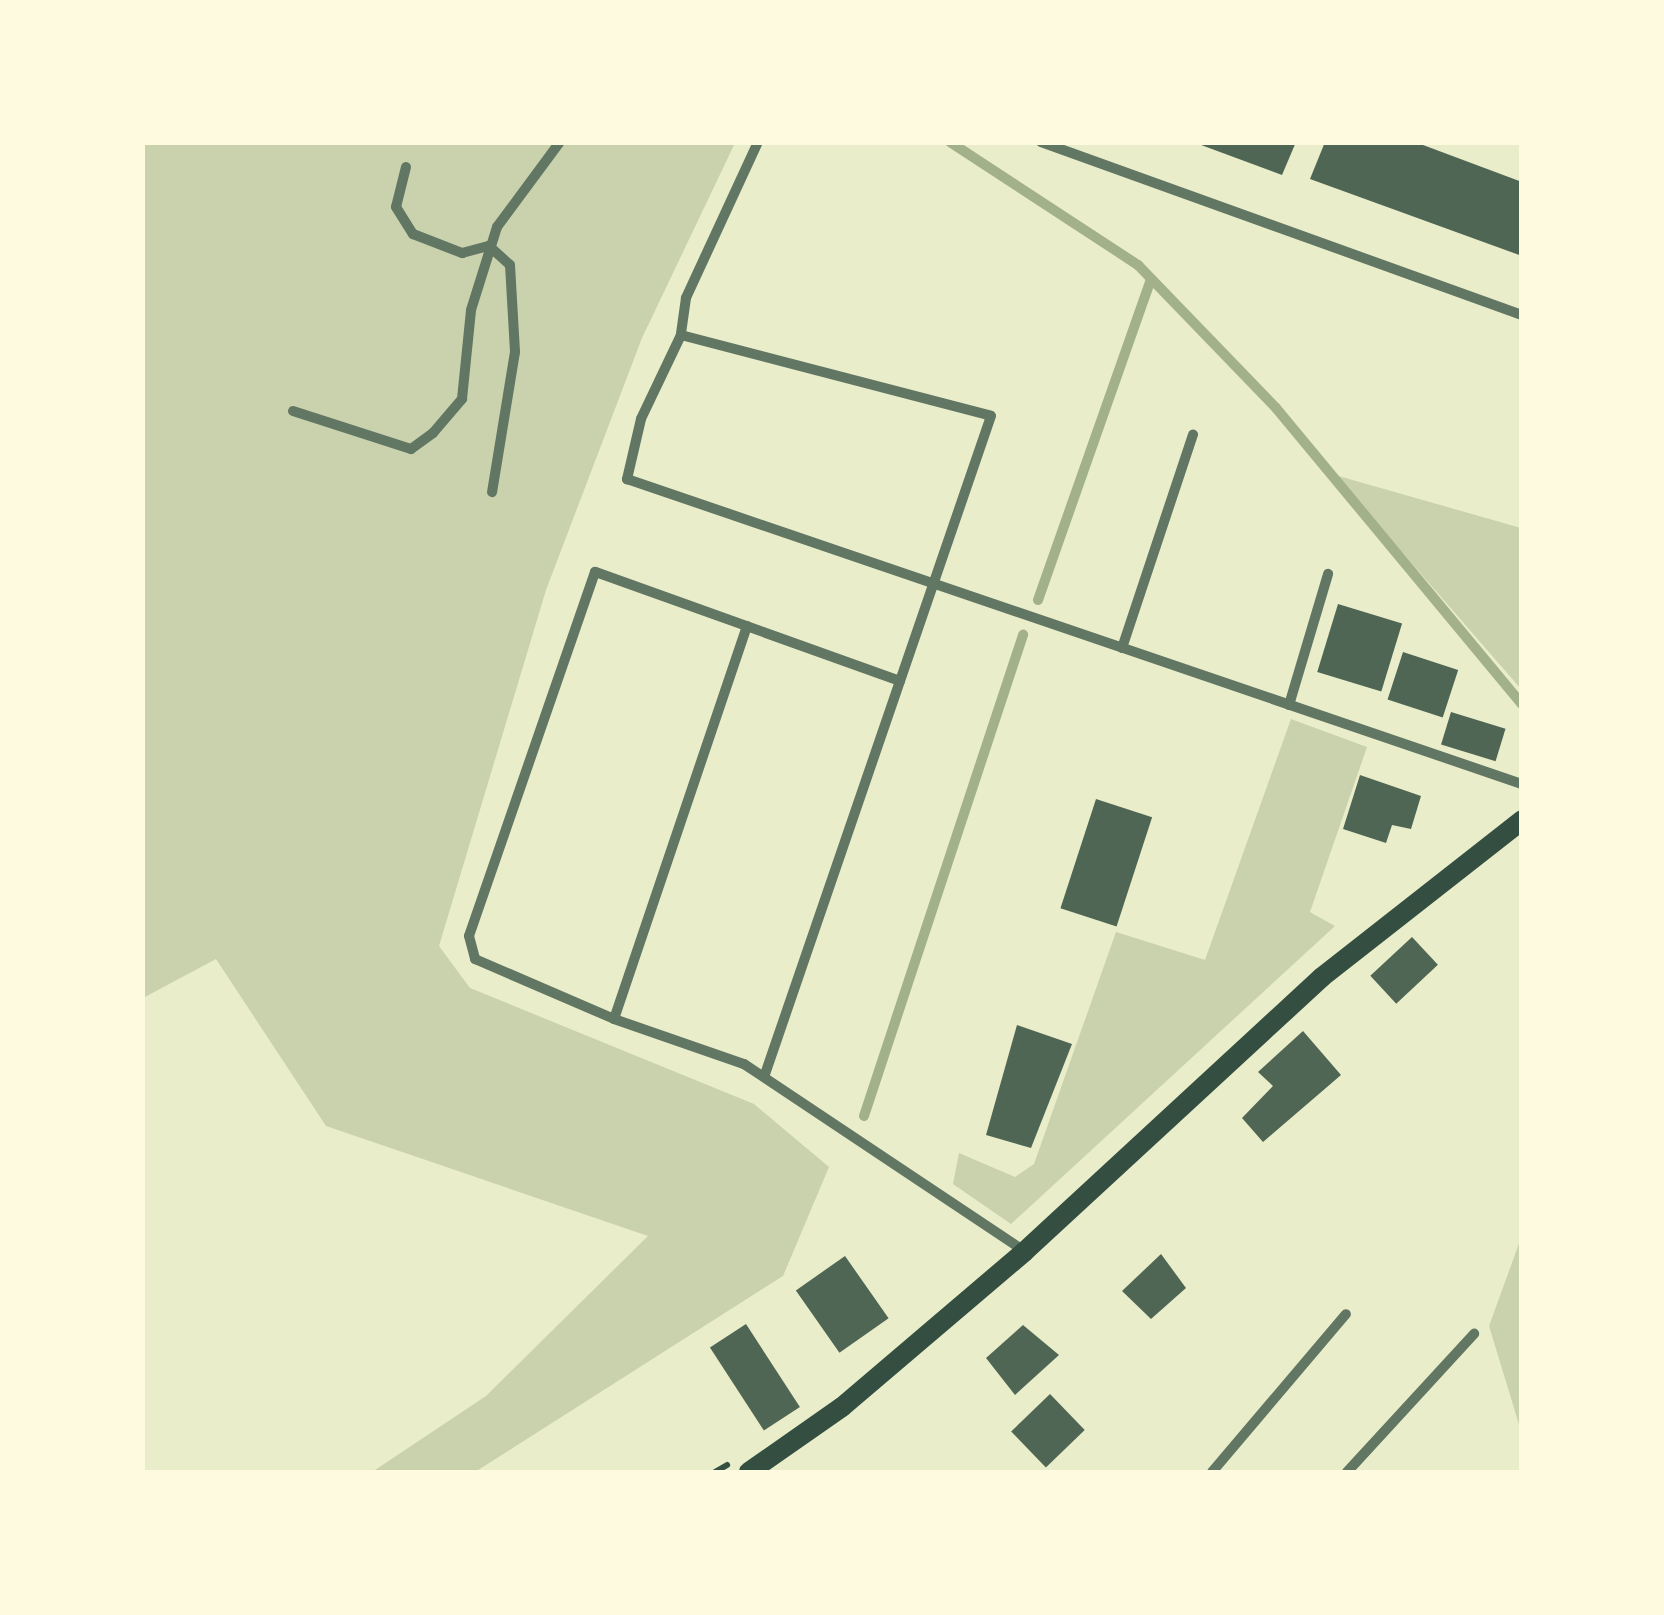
<!DOCTYPE html>
<html>
<head>
<meta charset="utf-8">
<style>
  body { margin:0 }
  #map { position:relative; width:1664px; height:1615px; overflow:hidden; background:#e9edc9; font-family:Lora,serif }
  div>[style] { position:absolute }
  [style*='--x'] { left:calc(var(--x)*1px); top:calc(var(--y)*1px); width:calc(var(--w)*1px); rotate:calc(var(--a)*1deg) }
  .green>* { inset:0; background:#cad2ad }
  .stream>* { height:10px; margin:-5px; padding:0 5px; transform-origin:5px; border-radius:5px; background:#a3b18a }
  .building>* { inset:0; background:#4f6655; transform-origin:0 0 }
  .path>* { height:6px; margin:-3px; padding:0 3px; transform-origin:3px; border-radius:3px; background:#344e41 }
  .minor>* { height:10px; margin:-5px; padding:0 5px; transform-origin:5px; border-radius:5px; background:#617663 }
  .secondary>* { height:20px; margin:-10px; padding:0 10px; transform-origin:10px; border-radius:10px; background:#344e41 }
  span { translate:-50% -50%; white-space:nowrap; text-align:center; line-height:1.15; -webkit-text-stroke:9px #fefae0; paint-order:stroke }
  .frame { position:absolute; inset:0; border:145px solid #fefae0; pointer-events:none }
</style>
</head>
<body>
<div id="map">
  <div class="green">
    <div style="clip-path:polygon(143px 143px,735px 143px,642px 338px,546px 590px,439px 946px,470px 988px,754px 1104px,829px 1167px,783px 1276px,475px 1472px,372px 1472px,486px 1396px,648px 1236px,326px 1126px,216px 959px,143px 998px)"></div>
    <div style="clip-path:polygon(1335px 475px,1521px 528px,1521px 689px)"></div>
    <div style="clip-path:polygon(1291px 719px,1367px 747px,1310px 912px,1335px 926px,1011px 1224px,953px 1184px,959px 1153px,1015px 1177px,1034px 1164px,1116px 932px,1205px 960px)"></div>
    <div style="clip-path:polygon(1521px 1238px,1521px 1431px,1489px 1326px)"></div>
  </div>
  <div class="stream">
    <div style="--x:950;--y:142;--w:225;--a:33.2"></div>
    <div style="--x:1138;--y:265;--w:199;--a:46"></div>
    <div style="--x:1276;--y:408;--w:385;--a:50.3"></div>
    <div style="--x:1038;--y:600;--w:340;--a:-70.6"></div>
    <div style="--x:864;--y:1116;--w:507;--a:-71.71"></div>
  </div>
  <div class="building">
    <div style="clip-path:polygon(1193px 142px,1296px 142px,1282px 175px)"></div>
    <div style="clip-path:polygon(1325px 142px,1415px 142px,1522px 182px,1522px 256px,1310px 179px)"></div>
    <div style="left:1338px;top:604px;width:67px;height:71px;rotate:17deg"></div>
    <div style="left:1403px;top:652px;width:58px;height:50px;rotate:18deg"></div>
    <div style="left:1451px;top:712px;width:57px;height:34px;rotate:17deg"></div>
    <div style="clip-path:polygon(1360px 775px,1421px 796px,1411px 829px,1392px 825px,1386px 843px,1343px 829px)"></div>
    <div style="left:1096px;top:799px;width:59px;height:115px;rotate:18deg"></div>
    <div style="left:1412px;top:937px;width:38px;height:57px;rotate:47deg"></div>
    <div style="clip-path:polygon(1017px 1025px,1072px 1044px,1031px 1148px,986px 1135px)"></div>
    <div style="clip-path:polygon(1303px 1031px,1341px 1075px,1263px 1142px,1242px 1118px,1273px 1086px,1258px 1072px)"></div>
    <div style="clip-path:polygon(1161px 1254px,1186px 1288px,1151px 1319px,1122px 1291px)"></div>
    <div style="left:845px;top:1256px;width:76px;height:60px;rotate:55deg"></div>
    <div style="left:746px;top:1324px;width:99px;height:43px;rotate:57deg"></div>
    <div style="clip-path:polygon(1023px 1325px,1059px 1355px,1015px 1395px,986px 1358px)"></div>
    <div style="left:1050px;top:1394px;width:50px;height:54px;rotate:46deg"></div>
  </div>
  <div class="path">
    <div style="--x:715;--y:1472;--w:14;--a:-30"></div>
  </div>
  <div class="minor">
    <div style="--x:758;--y:142;--w:172;--a:114.8"></div>
    <div style="--x:686;--y:298;--w:37;--a:98"></div>
    <div style="--x:681;--y:335;--w:93;--a:115.5"></div>
    <div style="--x:641;--y:419;--w:62;--a:103.1"></div>
    <div style="--x:627;--y:479;--w:946;--a:18.82"></div>
    <div style="--x:1041;--y:142;--w:511;--a:19.78"></div>
    <div style="--x:406;--y:167;--w:41;--a:104"></div>
    <div style="--x:396;--y:207;--w:32;--a:58"></div>
    <div style="--x:413;--y:234;--w:53;--a:21.2"></div>
    <div style="--x:462;--y:253;--w:28;--a:-15"></div>
    <div style="--x:489;--y:246;--w:28;--a:42"></div>
    <div style="--x:510;--y:265;--w:87;--a:86.7"></div>
    <div style="--x:515;--y:352;--w:142;--a:99.3"></div>
    <div style="--x:681;--y:335;--w:320;--a:14.6"></div>
    <div style="--x:991;--y:416;--w:699;--a:108.95"></div>
    <div style="--x:293;--y:411;--w:124;--a:17.9"></div>
    <div style="--x:411;--y:449;--w:27;--a:-36"></div>
    <div style="--x:433;--y:433;--w:45;--a:-49.5"></div>
    <div style="--x:462;--y:399;--w:89;--a:-84.2"></div>
    <div style="--x:471;--y:310;--w:87;--a:-72.6"></div>
    <div style="--x:497;--y:227;--w:106;--a:-53.5"></div>
    <div style="--x:1122;--y:648;--w:225;--a:-71.6"></div>
    <div style="--x:900;--y:681;--w:324;--a:-160.3"></div>
    <div style="--x:595;--y:572;--w:385;--a:109.1"></div>
    <div style="--x:469;--y:936;--w:24;--a:75"></div>
    <div style="--x:475;--y:959;--w:151;--a:23.3"></div>
    <div style="--x:614;--y:1019;--w:138;--a:19.1"></div>
    <div style="--x:744;--y:1064;--w:337;--a:33.7"></div>
    <div style="--x:1289;--y:705;--w:137;--a:-73.4"></div>
    <div style="--x:614;--y:1019;--w:415;--a:-71.3"></div>
    <div style="--x:1212;--y:1472;--w:207;--a:-49.7"></div>
    <div style="--x:1347;--y:1472;--w:188;--a:-47.4"></div>
  </div>
  <div class="secondary">
    <div style="--x:749;--y:1472;--w:113;--a:-35"></div>
    <div style="--x:842;--y:1407;--w:239;--a:-40.4"></div>
    <div style="--x:1024;--y:1252;--w:405;--a:-42.7"></div>
    <div style="--x:1322;--y:977;--w:254;--a:-38.1"></div>
  </div>
  <div class="frame"></div>
</div>
</body>
</html>
